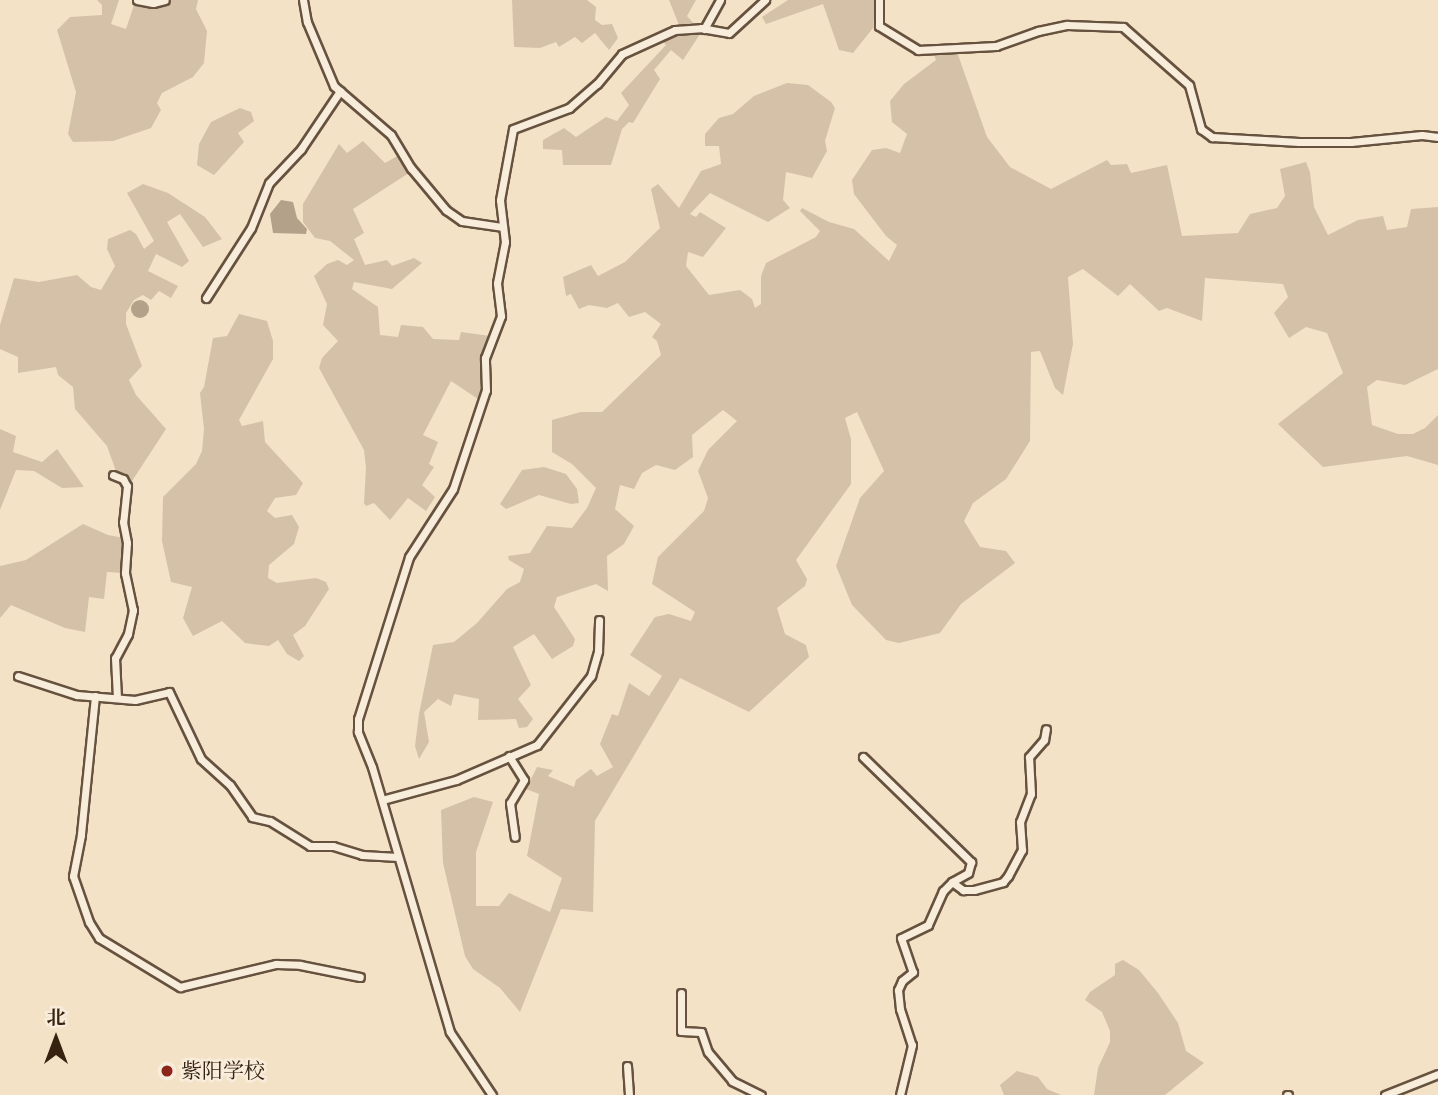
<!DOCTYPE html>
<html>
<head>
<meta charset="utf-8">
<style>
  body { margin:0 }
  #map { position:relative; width:1438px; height:1095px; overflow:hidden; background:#f4e2c7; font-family:"Libre Caslon Text","Noto Serif SC",serif }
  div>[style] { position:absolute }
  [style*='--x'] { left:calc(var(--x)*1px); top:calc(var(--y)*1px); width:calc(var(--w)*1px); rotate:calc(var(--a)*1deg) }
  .green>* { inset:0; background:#d4c1a8 }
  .water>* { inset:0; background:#b4a189 }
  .round { border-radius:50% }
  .roads { filter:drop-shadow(2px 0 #66523e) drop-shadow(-2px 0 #66523e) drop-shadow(0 2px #66523e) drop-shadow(0 -2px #66523e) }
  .street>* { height:7px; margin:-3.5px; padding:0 3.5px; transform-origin:3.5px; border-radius:3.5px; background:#f8ecdb }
  .dots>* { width:19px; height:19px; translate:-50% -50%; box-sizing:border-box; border:4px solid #f8ecdb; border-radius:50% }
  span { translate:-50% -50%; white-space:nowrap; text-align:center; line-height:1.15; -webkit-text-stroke:5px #f8ecdb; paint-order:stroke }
  .poi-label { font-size:21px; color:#372210 }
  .left { translate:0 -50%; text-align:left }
  .north { position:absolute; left:21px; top:1004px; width:70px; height:70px; -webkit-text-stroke:5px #f8ecdb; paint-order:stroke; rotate:0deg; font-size:19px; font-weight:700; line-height:28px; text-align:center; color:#372210 }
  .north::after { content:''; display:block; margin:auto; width:24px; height:32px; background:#372210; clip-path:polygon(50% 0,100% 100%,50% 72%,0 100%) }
</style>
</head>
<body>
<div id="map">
  <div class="green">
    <div style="clip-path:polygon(97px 0,119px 0,111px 24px,126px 29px,134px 5px,145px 8px,170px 0,198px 0,196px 9px,207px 31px,204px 63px,193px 77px,162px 93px,157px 103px,161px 110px,151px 128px,113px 141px,73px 142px,68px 134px,76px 92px,57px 30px,70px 17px,102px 15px,102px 5px)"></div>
    <div style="clip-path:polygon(512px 0,587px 0,596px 7px,595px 20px,602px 25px,612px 24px,618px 38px,609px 50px,595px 33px,582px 43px,575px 37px,559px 47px,556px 42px,540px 48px,514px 47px)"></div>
    <div style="clip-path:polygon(669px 0,696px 0,687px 16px,694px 24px,679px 25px)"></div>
    <div style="clip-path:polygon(788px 0,876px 0,873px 28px,853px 53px,839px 50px,823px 4px,766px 24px,762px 17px)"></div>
    <div style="clip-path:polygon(702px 31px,683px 60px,671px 50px,654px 70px,660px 79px,633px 123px,629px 122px,622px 129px,611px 165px,563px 165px,562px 150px,543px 149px,543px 140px,564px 128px,576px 137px,606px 117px,617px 121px,629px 105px,621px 93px,666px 45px,661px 39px,674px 34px)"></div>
    <div style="clip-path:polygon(933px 52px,957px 52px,987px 137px,1010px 167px,1051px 189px,1107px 160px,1111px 165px,1127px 164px,1131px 173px,1167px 165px,1182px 236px,1238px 233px,1250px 214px,1277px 208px,1285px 196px,1280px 169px,1306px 162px,1310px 172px,1314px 207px,1328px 235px,1358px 220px,1383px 216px,1387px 230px,1407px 227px,1411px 209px,1438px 207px,1438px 369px,1405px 385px,1377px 380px,1367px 387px,1372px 425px,1398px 434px,1413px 434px,1425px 428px,1438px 415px,1438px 465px,1407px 456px,1323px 467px,1278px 424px,1343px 373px,1327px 333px,1306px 327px,1289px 338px,1274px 313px,1288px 297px,1283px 284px,1205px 278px,1202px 321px,1167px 308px,1159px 311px,1130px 284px,1118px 296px,1083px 269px,1068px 277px,1073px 344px,1063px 395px,1055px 388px,1040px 351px,1031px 352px,1030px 441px,1006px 479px,973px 503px,964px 521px,980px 547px,1006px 551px,1015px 563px,961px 604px,940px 633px,899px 643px,886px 640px,852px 605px,836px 566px,860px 498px,884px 471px,857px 412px,845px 418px,851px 439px,851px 484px,796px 560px,807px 579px,805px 586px,777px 608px,785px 634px,806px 645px,809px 657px,749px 712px,680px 678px,595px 821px,593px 912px,561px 909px,520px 1012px,500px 988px,473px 969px,465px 956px,443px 863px,441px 810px,474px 797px,493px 802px,476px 852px,476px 906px,499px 906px,509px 893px,550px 912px,562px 878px,527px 856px,539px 794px,526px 789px,537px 767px,553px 770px,548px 776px,574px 787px,576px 780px,591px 769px,597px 776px,613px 767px,600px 744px,612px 714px,618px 716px,629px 683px,649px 696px,662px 676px,630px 655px,655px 617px,669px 614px,691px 621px,695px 612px,652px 584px,658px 557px,704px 511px,708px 498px,698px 471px,708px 450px,737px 421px,723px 410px,692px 435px,693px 457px,675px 470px,656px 465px,642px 473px,634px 489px,620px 485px,615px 509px,634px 526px,624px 544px,607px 556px,608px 591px,596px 584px,557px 597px,554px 607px,575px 639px,573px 646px,552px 659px,534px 634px,513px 647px,531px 685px,518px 699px,533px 719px,527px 727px,519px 728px,516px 719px,478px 720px,479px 699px,454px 694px,451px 706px,438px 699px,424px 712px,429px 742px,419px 759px,415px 746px,419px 714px,433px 645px,454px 642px,477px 623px,507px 589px,520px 582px,524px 569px,509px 560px,508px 556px,530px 553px,547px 526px,572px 528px,587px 508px,596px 488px,572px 464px,552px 452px,552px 420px,581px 412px,602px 412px,661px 355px,657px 341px,652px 337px,661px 324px,645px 312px,629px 317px,618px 303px,607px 308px,589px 305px,579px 309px,571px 294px,566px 296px,563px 277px,591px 265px,598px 276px,625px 262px,660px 228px,651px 189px,658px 184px,679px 208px,701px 171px,721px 164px,719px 146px,705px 146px,705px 134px,719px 118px,733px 114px,754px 96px,787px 83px,808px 85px,831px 102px,835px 108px,825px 141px,827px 151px,812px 178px,786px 172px,783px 200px,790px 208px,768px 222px,710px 193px,690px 214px,696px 217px,700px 212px,726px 228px,703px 257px,688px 252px,686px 266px,709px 295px,740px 290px,752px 299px,755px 308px,761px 304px,761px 276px,766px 263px,816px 237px,820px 231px,800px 211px,802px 208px,829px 222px,854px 229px,889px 261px,897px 245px,886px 236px,854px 194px,852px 180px,872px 150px,886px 148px,900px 153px,907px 134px,892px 122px,890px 101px,904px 84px,936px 60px)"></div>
    <div style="clip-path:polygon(240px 108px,251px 112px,254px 121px,238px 133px,244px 142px,214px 175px,197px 165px,199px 144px,211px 122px)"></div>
    <div style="clip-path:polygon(363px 141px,385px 163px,401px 154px,409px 173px,353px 209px,364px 233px,354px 239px,365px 265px,387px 260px,392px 266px,414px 258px,422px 263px,392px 289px,354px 282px,352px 289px,378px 307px,380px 335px,398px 337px,401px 325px,423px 327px,433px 339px,459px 340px,461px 332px,490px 336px,481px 360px,483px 383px,478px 399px,451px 381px,423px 435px,438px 442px,429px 464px,434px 467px,422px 485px,435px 497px,426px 511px,408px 498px,390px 520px,374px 503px,366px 506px,364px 503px,366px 468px,364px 450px,319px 368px,322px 358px,338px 341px,323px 325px,327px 304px,314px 276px,327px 264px,338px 260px,347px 265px,354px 260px,330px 241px,315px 238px,303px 222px,303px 204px,339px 144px,347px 153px)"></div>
    <div style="clip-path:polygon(143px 184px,168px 193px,205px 217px,222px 239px,203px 247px,180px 214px,167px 222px,189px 261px,182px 267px,156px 254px,148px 271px,178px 286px,171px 298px,159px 291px,151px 300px,143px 295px,134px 300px,126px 313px,126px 324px,142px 366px,129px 380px,136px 395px,166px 429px,132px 481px,117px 474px,107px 446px,75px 409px,73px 387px,58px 375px,56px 367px,18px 373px,18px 357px,0 349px,0 325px,14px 278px,39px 282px,77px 275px,91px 287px,101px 290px,115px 266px,107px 249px,108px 239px,130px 230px,136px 234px,144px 249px,154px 241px,127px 193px)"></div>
    <div style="clip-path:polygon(239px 314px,267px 321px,273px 341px,273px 359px,239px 420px,242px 426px,263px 421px,265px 442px,303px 483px,296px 495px,275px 498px,267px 511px,275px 518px,292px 515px,299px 527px,294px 544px,269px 565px,268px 578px,277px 583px,316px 578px,326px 582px,329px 589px,305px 626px,293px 635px,304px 656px,299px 661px,287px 654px,278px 640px,269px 646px,245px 643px,222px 621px,193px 636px,183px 618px,192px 587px,171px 582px,162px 541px,163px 497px,196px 464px,202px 451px,204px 429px,200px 393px,204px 387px,213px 338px,227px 336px)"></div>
    <div style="clip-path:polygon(0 429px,16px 436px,13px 452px,42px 462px,57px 449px,84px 487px,62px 488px,34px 471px,16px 470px,0 510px)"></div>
    <div style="clip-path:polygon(544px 467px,566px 474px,577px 489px,579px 503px,571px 504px,539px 495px,506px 509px,500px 504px,522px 470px)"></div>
    <div style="clip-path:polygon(83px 524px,108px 535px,124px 538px,123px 573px,107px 572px,104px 599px,89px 597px,85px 632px,65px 628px,11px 605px,0 618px,0 566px,26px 560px)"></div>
    <div style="clip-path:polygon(1123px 960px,1139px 970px,1158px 993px,1178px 1023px,1186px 1051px,1204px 1063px,1165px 1095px,1094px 1095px,1098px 1068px,1110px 1042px,1110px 1031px,1102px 1012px,1085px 1000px,1090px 992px,1115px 975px,1115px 964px)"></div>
    <div style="clip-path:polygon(1017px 1071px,1038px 1077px,1047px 1089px,1061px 1095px,1004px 1095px,1000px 1085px)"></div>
  </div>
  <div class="water">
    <div style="clip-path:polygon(281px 200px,293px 202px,297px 218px,307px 229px,306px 234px,273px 233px,270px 214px)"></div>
    <div class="round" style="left:131px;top:300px;width:18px;height:18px"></div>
  </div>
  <div class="roads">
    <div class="street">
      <div style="--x:137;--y:0;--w:16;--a:11"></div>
      <div style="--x:153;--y:3;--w:12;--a:-14"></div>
      <div style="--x:303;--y:0;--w:22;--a:80"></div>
      <div style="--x:307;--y:22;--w:69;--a:67.1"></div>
      <div style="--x:334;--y:86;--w:75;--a:40.7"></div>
      <div style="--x:391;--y:135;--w:39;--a:59"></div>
      <div style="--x:411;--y:168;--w:55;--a:50.2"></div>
      <div style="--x:446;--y:210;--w:19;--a:35"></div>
      <div style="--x:462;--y:221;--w:40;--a:8.5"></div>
      <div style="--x:879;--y:0;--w:26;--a:90"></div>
      <div style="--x:879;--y:26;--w:46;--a:31.6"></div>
      <div style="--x:918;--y:50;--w:78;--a:-2.9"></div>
      <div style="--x:996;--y:46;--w:45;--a:-19.7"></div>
      <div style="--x:1038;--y:31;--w:30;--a:-12"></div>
      <div style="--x:1067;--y:25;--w:56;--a:2"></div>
      <div style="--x:1123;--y:27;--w:88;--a:41.3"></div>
      <div style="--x:1189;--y:85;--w:46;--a:74.7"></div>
      <div style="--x:1201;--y:129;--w:14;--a:36"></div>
      <div style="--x:1212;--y:137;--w:87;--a:3.3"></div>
      <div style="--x:1299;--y:142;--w:52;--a:0"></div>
      <div style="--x:1351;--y:142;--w:71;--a:-5.6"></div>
      <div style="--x:1422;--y:135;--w:16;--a:7"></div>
      <div style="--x:704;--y:29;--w:33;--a:-61"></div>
      <div style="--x:206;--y:298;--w:83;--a:-57.3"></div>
      <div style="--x:251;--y:228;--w:48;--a:-68.2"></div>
      <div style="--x:269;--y:183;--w:47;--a:-46.7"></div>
      <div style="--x:301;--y:149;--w:70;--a:-56.1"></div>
      <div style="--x:113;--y:475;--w:11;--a:22"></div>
      <div style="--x:123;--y:479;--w:8;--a:60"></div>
      <div style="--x:127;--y:486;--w:36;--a:96"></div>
      <div style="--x:123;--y:522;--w:21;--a:79"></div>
      <div style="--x:127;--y:543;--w:30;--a:94"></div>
      <div style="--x:125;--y:573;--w:38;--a:78"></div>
      <div style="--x:133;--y:610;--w:25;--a:102"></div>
      <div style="--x:128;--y:634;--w:27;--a:118"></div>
      <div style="--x:115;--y:658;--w:40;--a:87.1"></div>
      <div style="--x:18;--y:676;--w:62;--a:17.9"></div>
      <div style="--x:77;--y:695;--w:58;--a:4.9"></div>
      <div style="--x:135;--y:700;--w:35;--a:-13"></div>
      <div style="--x:169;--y:692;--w:74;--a:64.5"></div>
      <div style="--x:201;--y:759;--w:39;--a:42"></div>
      <div style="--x:230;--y:785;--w:39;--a:55"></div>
      <div style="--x:252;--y:817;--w:18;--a:13"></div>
      <div style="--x:270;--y:821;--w:47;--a:32"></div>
      <div style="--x:310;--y:846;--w:23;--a:0"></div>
      <div style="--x:333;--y:846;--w:30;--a:17"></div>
      <div style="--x:362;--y:855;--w:36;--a:3"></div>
      <div style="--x:95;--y:696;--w:140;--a:95.8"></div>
      <div style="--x:81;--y:835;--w:42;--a:101"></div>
      <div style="--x:73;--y:876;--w:49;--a:70.8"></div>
      <div style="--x:89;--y:922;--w:19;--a:58"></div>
      <div style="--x:99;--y:938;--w:95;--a:31.2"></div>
      <div style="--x:180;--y:987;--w:99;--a:-13.5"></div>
      <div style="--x:276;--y:964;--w:24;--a:2"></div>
      <div style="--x:300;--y:965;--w:61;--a:11.3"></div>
      <div style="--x:509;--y:756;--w:28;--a:58"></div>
      <div style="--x:524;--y:780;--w:27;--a:121"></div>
      <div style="--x:510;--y:803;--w:34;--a:82"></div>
      <div style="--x:863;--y:757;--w:151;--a:44.2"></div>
      <div style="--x:971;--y:862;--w:11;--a:105"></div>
      <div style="--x:968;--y:873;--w:18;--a:151"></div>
      <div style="--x:952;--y:882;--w:13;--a:135"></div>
      <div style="--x:943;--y:891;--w:37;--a:114"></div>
      <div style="--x:928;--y:925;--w:30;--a:154"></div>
      <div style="--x:901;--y:938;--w:36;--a:71"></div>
      <div style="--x:913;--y:972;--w:14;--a:141"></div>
      <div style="--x:902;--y:981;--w:10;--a:114"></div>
      <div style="--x:898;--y:990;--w:19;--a:84"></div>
      <div style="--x:900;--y:1009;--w:38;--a:72"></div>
      <div style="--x:912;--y:1045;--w:51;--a:103.5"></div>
      <div style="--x:382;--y:800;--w:77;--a:-15.1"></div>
      <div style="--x:456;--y:780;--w:88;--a:-23.4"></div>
      <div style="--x:537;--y:745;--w:88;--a:-52"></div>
      <div style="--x:591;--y:676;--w:26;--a:-74"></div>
      <div style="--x:598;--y:651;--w:31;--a:-88"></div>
      <div style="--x:952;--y:882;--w:14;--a:36"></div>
      <div style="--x:963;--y:890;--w:11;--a:0"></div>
      <div style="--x:974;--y:890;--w:30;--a:-15"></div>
      <div style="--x:1003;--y:882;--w:8;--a:-50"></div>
      <div style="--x:1008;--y:876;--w:30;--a:-62"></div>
      <div style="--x:1022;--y:850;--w:28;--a:-94"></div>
      <div style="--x:1020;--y:822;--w:30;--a:-69"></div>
      <div style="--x:1031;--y:794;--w:37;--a:-93"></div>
      <div style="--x:1029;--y:757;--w:23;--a:-49"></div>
      <div style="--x:1044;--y:740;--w:11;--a:-80"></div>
      <div style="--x:681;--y:993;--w:38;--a:90"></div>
      <div style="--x:681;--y:1031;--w:20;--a:3"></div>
      <div style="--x:701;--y:1032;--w:21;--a:71"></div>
      <div style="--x:708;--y:1052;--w:38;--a:50"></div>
      <div style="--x:732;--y:1081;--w:32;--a:26"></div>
      <div style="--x:627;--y:1066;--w:29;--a:86"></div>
      <div style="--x:492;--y:1095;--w:76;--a:-123.7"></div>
      <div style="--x:450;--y:1032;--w:276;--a:-106.4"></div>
      <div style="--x:372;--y:767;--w:38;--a:-112"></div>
      <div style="--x:358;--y:732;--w:13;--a:-90"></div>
      <div style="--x:358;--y:719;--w:170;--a:-72.5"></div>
      <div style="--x:409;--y:557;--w:81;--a:-57.1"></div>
      <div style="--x:453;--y:489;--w:104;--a:-71.6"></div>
      <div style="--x:486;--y:390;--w:32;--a:-92"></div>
      <div style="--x:485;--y:358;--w:45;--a:-69.1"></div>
      <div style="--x:501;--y:316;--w:33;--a:-97"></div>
      <div style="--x:497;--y:283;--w:42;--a:-79"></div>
      <div style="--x:505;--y:242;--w:42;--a:-96.8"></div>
      <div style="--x:500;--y:200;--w:72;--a:-79.6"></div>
      <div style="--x:513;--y:129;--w:60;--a:-20.6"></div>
      <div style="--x:569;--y:108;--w:37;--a:-41"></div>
      <div style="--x:597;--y:84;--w:39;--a:-50"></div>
      <div style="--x:622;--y:54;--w:58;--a:-24.4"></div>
      <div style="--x:675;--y:30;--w:26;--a:-4"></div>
      <div style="--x:701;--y:28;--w:28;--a:10"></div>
      <div style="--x:729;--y:33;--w:49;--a:-42.5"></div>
      <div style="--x:1287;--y:1095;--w:1;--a:0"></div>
      <div style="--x:1385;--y:1095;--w:57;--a:-21.6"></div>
    </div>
  </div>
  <div class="dots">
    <div style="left:167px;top:1071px;background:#8f2418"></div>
  </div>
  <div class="poi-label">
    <span class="left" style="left:181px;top:1071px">紫阳学校</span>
  </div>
  <div class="north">北</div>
</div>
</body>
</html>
